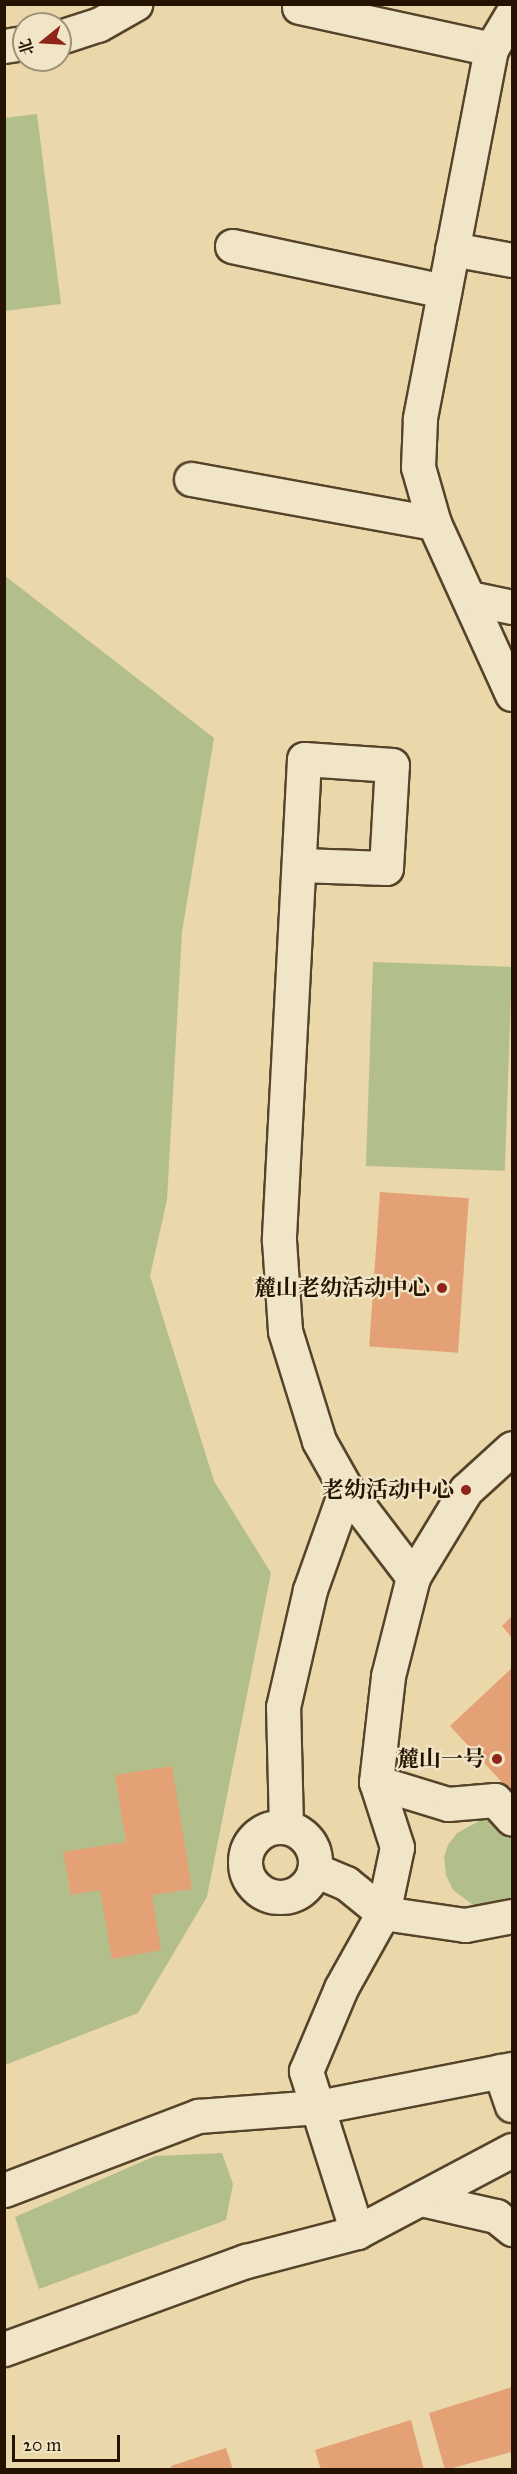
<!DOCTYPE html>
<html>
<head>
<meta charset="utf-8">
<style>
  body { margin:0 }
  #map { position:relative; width:517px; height:2474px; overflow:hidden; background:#ead7aa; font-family:"IM FELL Great Primer","Noto Serif SC",serif }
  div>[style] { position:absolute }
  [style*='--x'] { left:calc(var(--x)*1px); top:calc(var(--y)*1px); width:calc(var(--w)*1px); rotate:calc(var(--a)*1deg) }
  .green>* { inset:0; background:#b3bf8b; transform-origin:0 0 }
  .building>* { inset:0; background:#e4a176; transform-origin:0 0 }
  .roads { filter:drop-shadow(2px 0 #56442a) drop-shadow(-2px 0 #56442a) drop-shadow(0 2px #56442a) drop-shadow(0 -2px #56442a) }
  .minor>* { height:33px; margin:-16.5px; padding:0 16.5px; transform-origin:16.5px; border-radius:16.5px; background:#f1e5c8 }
  .minor>.ring { margin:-16.5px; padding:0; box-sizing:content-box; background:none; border:33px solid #f1e5c8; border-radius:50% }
  .dots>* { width:16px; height:16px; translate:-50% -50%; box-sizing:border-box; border:3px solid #f1e5c8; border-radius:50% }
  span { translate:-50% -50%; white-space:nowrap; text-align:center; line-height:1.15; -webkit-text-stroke:4.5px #f1e5c8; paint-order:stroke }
  .poi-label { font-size:22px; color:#241300; font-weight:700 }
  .right { translate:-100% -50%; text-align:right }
  .frame { position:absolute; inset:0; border:6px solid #241300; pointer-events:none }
  .north { position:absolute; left:12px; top:12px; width:60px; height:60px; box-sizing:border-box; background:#f1e5c8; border:2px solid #9f9178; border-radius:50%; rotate:252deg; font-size:16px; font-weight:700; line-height:24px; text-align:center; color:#241300 }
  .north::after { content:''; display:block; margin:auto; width:21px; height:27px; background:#8f2418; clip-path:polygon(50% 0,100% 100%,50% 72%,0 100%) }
  .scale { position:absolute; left:12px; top:2435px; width:108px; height:27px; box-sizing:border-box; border:3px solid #241300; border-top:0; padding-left:8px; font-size:18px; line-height:21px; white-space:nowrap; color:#241300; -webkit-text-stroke:4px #f1e5c8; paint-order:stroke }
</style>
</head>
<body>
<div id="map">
  <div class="green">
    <div style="clip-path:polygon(37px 114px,61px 304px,5px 311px,5px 118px)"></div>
    <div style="clip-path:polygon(4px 575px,214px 738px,182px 932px,167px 1200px,150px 1276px,214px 1481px,271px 1573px,207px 1897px,138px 2013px,5px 2065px)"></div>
    <div style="left:373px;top:962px;width:139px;height:204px;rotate:2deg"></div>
    <div style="clip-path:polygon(483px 1819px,512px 1824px,512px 1903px,476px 1907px,453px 1890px,446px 1875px,444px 1857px,448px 1845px,457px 1833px)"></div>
    <div style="clip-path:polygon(222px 2153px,233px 2184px,226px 2220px,39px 2289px,15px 2217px,155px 2156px)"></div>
  </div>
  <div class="building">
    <div style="left:380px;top:1192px;width:89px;height:155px;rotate:4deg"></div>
    <div style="clip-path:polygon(512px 1616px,512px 1638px,502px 1626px)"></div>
    <div style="clip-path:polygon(512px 1668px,512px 1793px,450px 1726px)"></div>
    <div style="clip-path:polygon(172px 1766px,192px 1889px,152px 1895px,161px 1950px,112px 1959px,100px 1890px,71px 1895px,63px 1852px,126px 1842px,115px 1775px)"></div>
    <div style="clip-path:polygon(512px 2387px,512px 2452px,445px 2470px,429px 2413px)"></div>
    <div style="clip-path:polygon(411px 2420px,424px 2470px,321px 2470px,315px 2450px)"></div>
    <div style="clip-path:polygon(226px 2448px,233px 2470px,172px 2470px,171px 2466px)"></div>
  </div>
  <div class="roads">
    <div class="minor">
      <div style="--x:299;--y:7;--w:197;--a:12.3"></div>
      <div style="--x:512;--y:14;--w:41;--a:121"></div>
      <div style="--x:491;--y:49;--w:377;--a:100.9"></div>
      <div style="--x:420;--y:419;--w:48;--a:92.4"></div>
      <div style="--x:418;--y:467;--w:58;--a:74.1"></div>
      <div style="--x:434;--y:523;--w:188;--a:65.5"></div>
      <div style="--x:60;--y:37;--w:40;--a:-18"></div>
      <div style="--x:98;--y:25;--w:43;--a:-29.6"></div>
      <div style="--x:4;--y:46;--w:20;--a:-9"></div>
      <div style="--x:232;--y:246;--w:217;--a:12"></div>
      <div style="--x:452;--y:249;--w:61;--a:10.4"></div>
      <div style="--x:191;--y:479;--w:247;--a:10.3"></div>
      <div style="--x:469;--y:598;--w:44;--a:11.8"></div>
      <div style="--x:300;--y:865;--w:86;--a:2"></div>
      <div style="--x:386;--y:868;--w:103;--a:-86.7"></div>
      <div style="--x:392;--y:765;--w:88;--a:-176.1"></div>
      <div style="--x:304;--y:759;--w:482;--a:93"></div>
      <div style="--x:279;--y:1240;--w:91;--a:86.2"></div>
      <div style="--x:285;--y:1331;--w:115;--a:72.8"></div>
      <div style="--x:319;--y:1441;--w:55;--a:60.6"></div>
      <div style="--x:346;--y:1489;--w:111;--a:52.7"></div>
      <div style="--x:376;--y:1782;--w:75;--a:17"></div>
      <div style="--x:448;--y:1804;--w:47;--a:-4.9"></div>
      <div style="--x:495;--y:1800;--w:25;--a:48"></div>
      <div class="ring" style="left:245px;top:1827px;width:37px;height:37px"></div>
      <div style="--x:286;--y:1827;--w:120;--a:-91.4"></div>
      <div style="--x:283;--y:1707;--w:120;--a:-77"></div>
      <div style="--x:310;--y:1590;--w:107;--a:-70.4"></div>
      <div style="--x:315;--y:1870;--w:34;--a:23"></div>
      <div style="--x:346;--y:1883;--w:48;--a:39"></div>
      <div style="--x:383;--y:1913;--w:83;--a:8.3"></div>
      <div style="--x:465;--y:1925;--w:48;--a:-10.8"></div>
      <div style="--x:500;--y:2071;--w:36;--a:71"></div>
      <div style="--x:4;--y:2190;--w:208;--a:-20.9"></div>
      <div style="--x:198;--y:2116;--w:120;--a:-4.3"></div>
      <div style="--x:318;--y:2107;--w:198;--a:-11.1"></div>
      <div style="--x:425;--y:2200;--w:73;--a:12.7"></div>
      <div style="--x:496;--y:2216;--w:21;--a:39"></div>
      <div style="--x:357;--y:2232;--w:169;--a:-107.6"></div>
      <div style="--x:306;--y:2071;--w:90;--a:-67.1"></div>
      <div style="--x:341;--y:1988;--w:86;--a:-60.8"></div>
      <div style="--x:383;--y:1913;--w:67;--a:-78"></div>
      <div style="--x:397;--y:1847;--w:68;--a:-107.9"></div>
      <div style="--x:376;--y:1782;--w:107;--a:-83.5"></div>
      <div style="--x:388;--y:1676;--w:102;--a:-75.8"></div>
      <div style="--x:413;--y:1577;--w:102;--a:-58.7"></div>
      <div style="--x:466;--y:1490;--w:62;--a:-42.4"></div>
      <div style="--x:4;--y:2349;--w:258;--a:-20"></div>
      <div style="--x:246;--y:2261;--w:115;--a:-14.6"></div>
      <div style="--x:357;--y:2232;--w:175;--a:-27.9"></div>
    </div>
  </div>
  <div class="dots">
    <div style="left:442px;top:1288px;background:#8f2418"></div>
    <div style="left:466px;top:1490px;background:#8f2418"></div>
    <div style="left:497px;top:1759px;background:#8f2418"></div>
  </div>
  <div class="poi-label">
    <span class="right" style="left:430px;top:1288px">麓山老幼活动中心</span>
    <span class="right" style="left:454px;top:1490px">老幼活动中心</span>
    <span class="right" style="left:485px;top:1759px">麓山一号</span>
  </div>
  <div class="frame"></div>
  <div class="north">北</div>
  <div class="scale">20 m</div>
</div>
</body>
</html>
